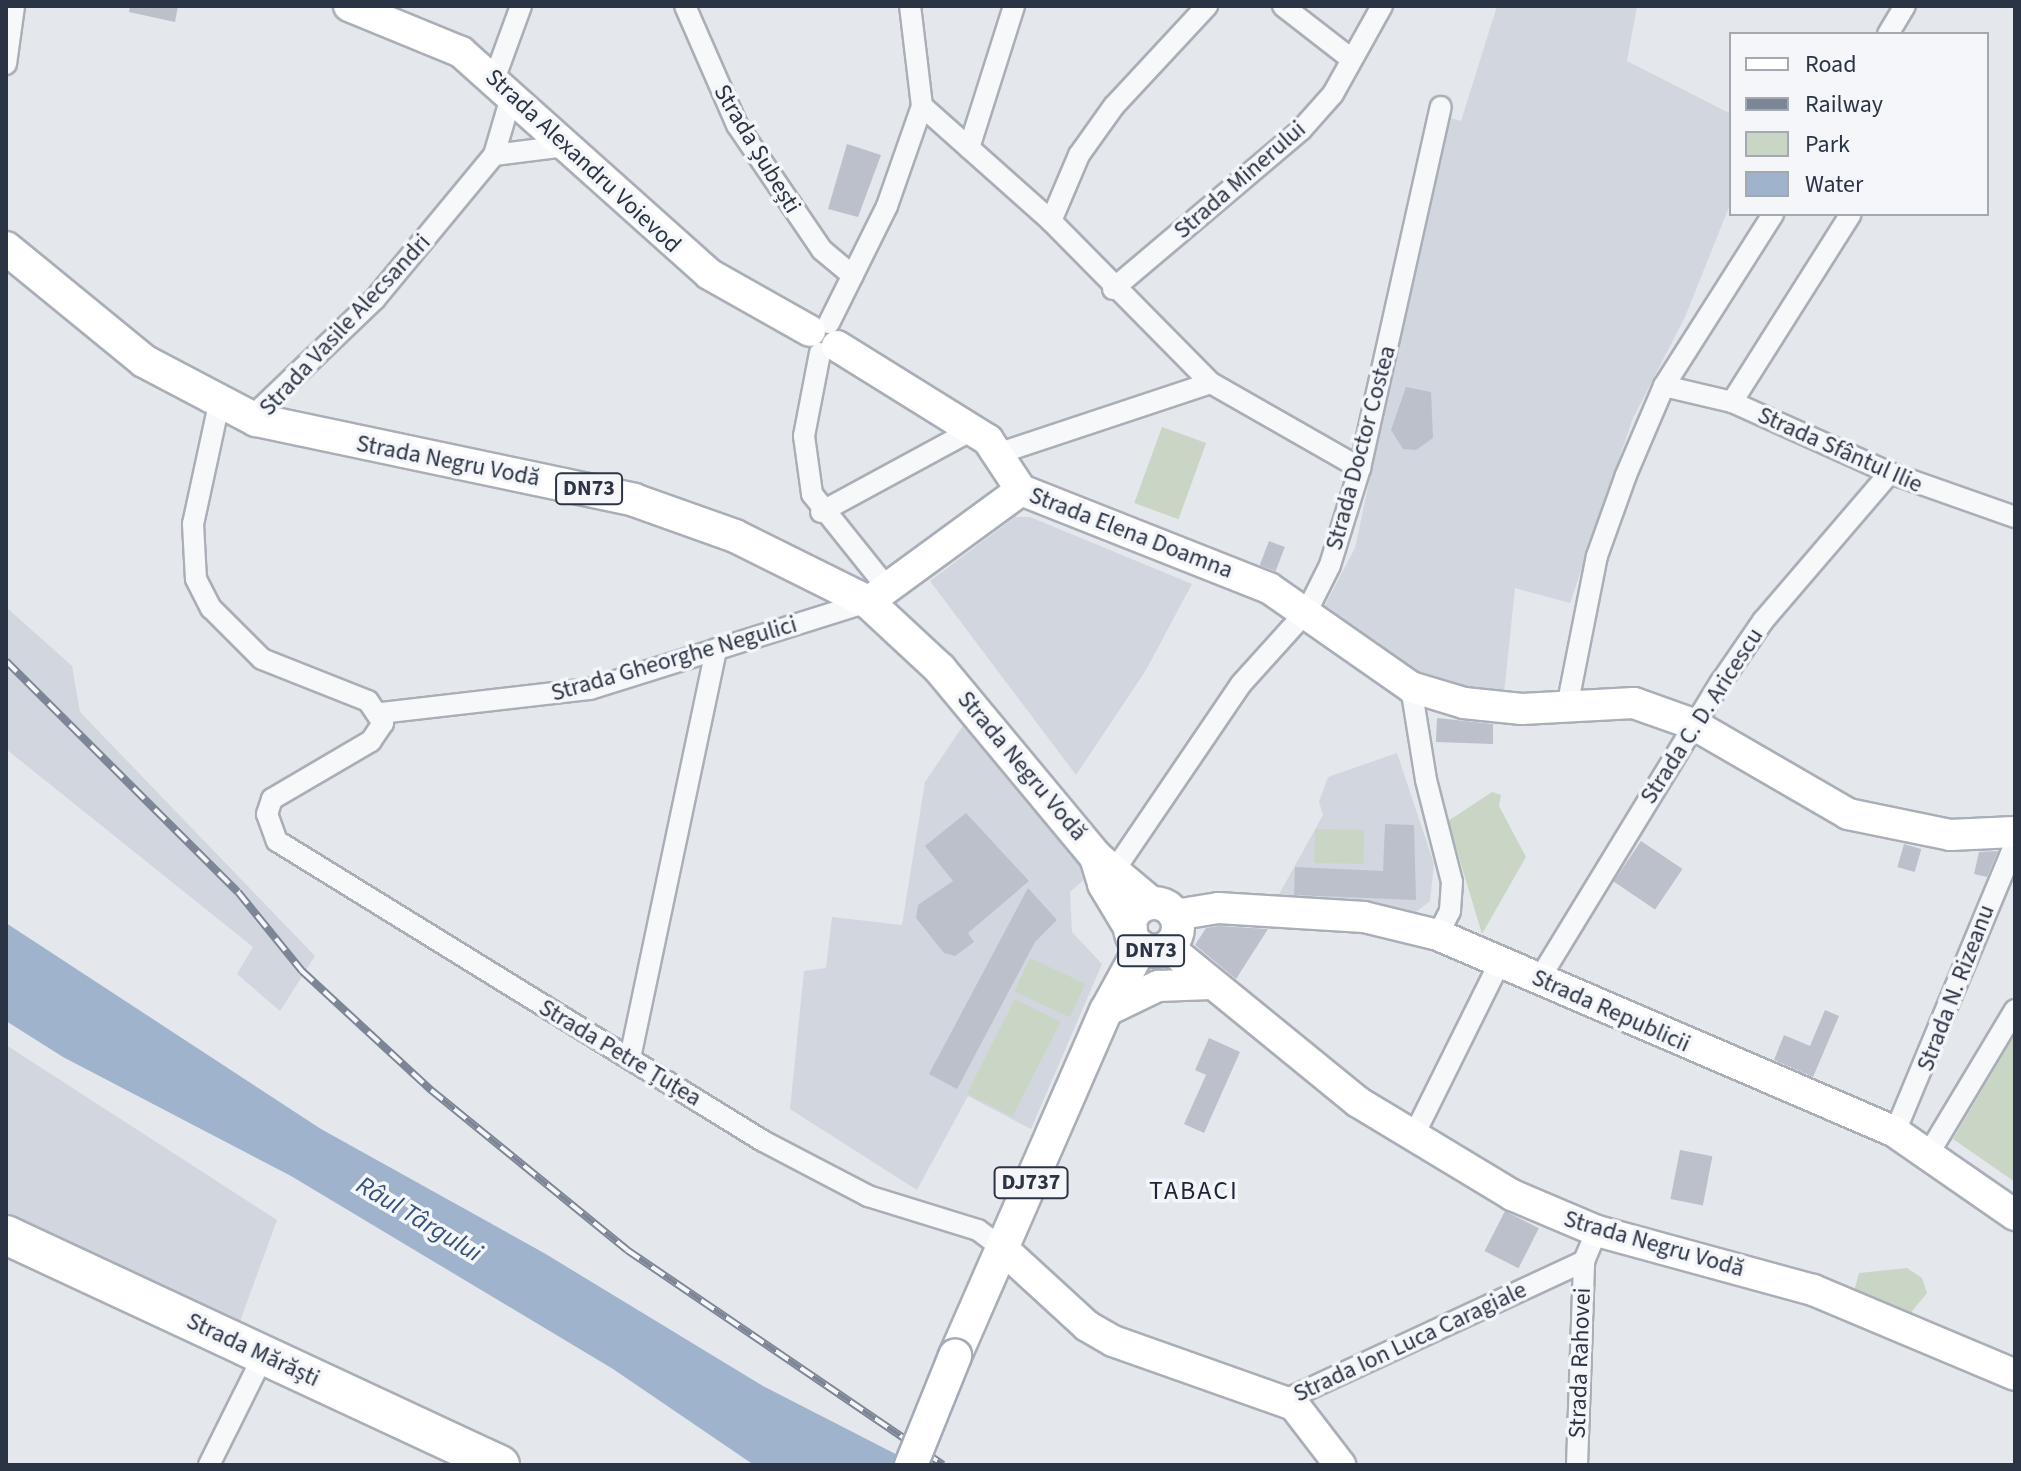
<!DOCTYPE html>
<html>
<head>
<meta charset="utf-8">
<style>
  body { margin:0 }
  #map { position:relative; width:2021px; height:1471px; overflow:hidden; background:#e4e7ec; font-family:"Source Sans 3",sans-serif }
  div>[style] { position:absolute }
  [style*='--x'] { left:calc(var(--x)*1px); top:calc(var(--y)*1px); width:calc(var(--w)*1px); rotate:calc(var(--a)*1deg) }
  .built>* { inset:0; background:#d2d6de }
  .green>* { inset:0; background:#c9d6c5; transform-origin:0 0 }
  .water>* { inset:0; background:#9fb4cc }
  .building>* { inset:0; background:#bbc0ca; transform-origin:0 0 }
  .roads { filter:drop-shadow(2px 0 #a9aeb7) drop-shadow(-2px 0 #a9aeb7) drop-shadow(0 2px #a9aeb7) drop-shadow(0 -2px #a9aeb7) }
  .street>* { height:20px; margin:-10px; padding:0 10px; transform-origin:10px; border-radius:10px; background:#f7f8fa }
  .secondary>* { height:30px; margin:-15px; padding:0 15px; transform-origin:15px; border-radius:15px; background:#fff }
  .primary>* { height:32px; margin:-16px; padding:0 16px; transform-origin:16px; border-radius:16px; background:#fff }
  .primary>.ring { margin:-16px; padding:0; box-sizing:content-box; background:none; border:32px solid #fff; border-radius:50% }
  .highway>* { height:38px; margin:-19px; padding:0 19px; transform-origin:19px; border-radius:19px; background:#fff }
  .rail>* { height:8px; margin-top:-4px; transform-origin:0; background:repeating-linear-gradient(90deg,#f4f6f9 0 15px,#7d8696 0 30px); box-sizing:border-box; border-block:2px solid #7d8696 }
  .bridges { filter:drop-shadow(2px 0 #a3abb8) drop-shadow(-2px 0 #a3abb8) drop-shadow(0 2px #a3abb8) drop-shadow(0 -2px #a3abb8) }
  .primary-bridge>* { height:32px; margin:-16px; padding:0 16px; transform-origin:16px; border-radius:16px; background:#fff }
  span { translate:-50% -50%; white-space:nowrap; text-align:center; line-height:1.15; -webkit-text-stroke:7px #f4f6f9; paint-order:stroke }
  .shield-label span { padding:2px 6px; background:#f4f6f9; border:2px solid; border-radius:6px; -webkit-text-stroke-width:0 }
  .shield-label { font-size:22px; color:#2b3445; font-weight:700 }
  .street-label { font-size:24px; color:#2b3445 }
  .neighbourhood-label { font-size:26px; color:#1d2536; letter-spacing:2px }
  .water-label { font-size:26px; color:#34527a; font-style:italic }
  .frame { position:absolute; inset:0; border:8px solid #2b3445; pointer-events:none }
  .legend { position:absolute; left:1729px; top:32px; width:260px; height:184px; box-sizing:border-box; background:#f4f6f9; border:2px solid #a4a8b1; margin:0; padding:10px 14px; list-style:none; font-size:24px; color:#2b3445 }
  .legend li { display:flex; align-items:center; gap:16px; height:40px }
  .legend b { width:40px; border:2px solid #a4a8b1 }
</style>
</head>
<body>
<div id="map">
  <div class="built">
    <div style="clip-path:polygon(1497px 6px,1637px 6px,1627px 61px,1731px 114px,1731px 202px,1685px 317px,1633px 418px,1570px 603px,1515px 588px,1503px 703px,1410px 672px,1325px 605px,1355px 548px,1447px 117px,1461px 121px)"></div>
    <div style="clip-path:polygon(1015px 517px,1030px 517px,1192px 584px,1146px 670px,1076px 775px,930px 581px)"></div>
    <div style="clip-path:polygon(6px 607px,72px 666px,80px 712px,315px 956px,280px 1011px,237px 974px,253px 947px,6px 749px)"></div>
    <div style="clip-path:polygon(971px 714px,1096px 869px,1070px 892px,1072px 932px,1102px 964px,1031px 1129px,968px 1096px,917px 1190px,790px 1109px,804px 971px,826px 968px,832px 917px,902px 925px,925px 782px)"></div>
    <div style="clip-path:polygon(1397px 753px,1434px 864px,1430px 901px,1416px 912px,1272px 907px,1323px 815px,1319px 802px,1328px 777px)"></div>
    <div style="clip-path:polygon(6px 1045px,277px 1220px,239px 1324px,6px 1226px)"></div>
  </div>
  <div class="green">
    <div style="left:1162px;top:427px;width:47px;height:81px;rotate:20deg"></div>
    <div style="clip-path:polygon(1492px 792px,1501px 795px,1499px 806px,1526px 857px,1482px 934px,1448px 821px)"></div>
    <div style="left:1315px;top:829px;width:49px;height:34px;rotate:1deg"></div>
    <div style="left:1030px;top:958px;width:61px;height:37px;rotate:25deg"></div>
    <div style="left:1015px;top:999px;width:51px;height:106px;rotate:27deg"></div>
    <div style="clip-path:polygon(2014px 1036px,2015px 1037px,2015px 1182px,1953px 1139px)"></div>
    <div style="clip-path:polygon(1907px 1268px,1922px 1278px,1927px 1293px,1909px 1315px,1853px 1295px,1859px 1273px)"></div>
  </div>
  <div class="water">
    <div style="clip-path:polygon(6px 923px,321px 1129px,544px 1253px,763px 1386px,917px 1465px,754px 1465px,613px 1369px,291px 1176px,63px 1057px,6px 1021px)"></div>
  </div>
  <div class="building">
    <div style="clip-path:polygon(130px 6px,178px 6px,175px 22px,129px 12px)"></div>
    <div style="clip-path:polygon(847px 144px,881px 155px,858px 217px,828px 209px)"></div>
    <div style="clip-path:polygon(1406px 387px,1431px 392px,1433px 438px,1416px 450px,1403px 449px,1391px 430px)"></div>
    <div style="left:1269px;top:541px;width:17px;height:26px;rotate:21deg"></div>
    <div style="clip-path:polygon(1437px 718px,1493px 724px,1493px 744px,1436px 742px)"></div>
    <div style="clip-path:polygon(966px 813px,1029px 881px,968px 933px,974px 942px,955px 956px,944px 953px,916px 918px,918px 905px,953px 881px,925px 846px)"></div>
    <div style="clip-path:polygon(1385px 824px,1414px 825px,1416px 900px,1294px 895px,1295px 867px,1383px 871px)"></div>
    <div style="left:1641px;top:841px;width:50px;height:49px;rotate:34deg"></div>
    <div style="left:1904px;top:844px;width:18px;height:24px;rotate:16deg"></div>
    <div style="clip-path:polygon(1998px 851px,1987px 877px,1974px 874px,1979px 852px)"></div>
    <div style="clip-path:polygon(1028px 888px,1057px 920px,1035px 942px,957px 1089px,929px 1074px)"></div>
    <div style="clip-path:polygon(1206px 928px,1219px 926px,1268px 929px,1236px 979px,1195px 945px)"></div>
    <div style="clip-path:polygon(1825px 1010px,1839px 1016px,1813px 1077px,1774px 1060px,1784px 1035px,1810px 1046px)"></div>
    <div style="clip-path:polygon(1209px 1038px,1240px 1052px,1204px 1133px,1184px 1124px,1206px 1075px,1195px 1070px)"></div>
    <div style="left:1680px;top:1150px;width:33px;height:50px;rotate:11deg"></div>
    <div style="left:1505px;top:1211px;width:38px;height:45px;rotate:27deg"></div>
  </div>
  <div class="roads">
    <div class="street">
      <div style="--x:685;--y:6;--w:130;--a:66.4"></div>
      <div style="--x:737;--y:125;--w:151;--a:55.8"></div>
      <div style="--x:822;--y:250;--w:40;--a:40"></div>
      <div style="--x:1283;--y:6;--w:85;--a:37.8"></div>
      <div style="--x:1888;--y:34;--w:33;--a:-59"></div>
      <div style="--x:6;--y:64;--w:59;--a:-82.1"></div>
      <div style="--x:495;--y:77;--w:76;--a:-69.9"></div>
      <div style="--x:922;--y:106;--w:173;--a:41.7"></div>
      <div style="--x:1051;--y:221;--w:228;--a:45.4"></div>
      <div style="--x:1211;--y:383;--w:172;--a:29.7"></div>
      <div style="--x:969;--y:148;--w:149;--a:-72.4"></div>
      <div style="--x:494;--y:155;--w:64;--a:-73.6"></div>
      <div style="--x:1051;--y:221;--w:72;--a:-67"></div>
      <div style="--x:1079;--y:155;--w:60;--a:-54.5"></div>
      <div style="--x:1114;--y:106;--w:137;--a:-47.1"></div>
      <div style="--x:1113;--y:289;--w:246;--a:-40.2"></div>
      <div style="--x:1301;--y:130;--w:48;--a:-48.4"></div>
      <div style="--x:1333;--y:94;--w:101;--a:-60.9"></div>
      <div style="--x:829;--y:323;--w:131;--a:-63.6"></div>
      <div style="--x:887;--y:206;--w:106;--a:-70.7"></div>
      <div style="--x:922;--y:106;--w:101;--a:-96.8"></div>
      <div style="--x:820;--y:353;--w:85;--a:100.9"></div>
      <div style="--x:804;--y:436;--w:59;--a:82.1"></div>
      <div style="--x:812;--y:494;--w:123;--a:51.3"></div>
      <div style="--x:1664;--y:386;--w:70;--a:13.2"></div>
      <div style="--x:1732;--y:402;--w:173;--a:24.2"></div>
      <div style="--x:1890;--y:473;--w:133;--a:19.4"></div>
      <div style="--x:1732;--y:402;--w:222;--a:-57.7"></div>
      <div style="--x:219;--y:404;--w:123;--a:102.2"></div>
      <div style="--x:193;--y:524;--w:55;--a:86.9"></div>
      <div style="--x:196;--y:579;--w:33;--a:63"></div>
      <div style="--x:211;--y:608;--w:72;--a:45"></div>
      <div style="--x:262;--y:659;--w:114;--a:21.6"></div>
      <div style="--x:368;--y:701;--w:27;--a:56"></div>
      <div style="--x:383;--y:723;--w:22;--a:124"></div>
      <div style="--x:371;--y:741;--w:115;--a:149.6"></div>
      <div style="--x:272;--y:799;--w:16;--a:108"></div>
      <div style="--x:267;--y:814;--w:29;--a:70"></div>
      <div style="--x:277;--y:841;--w:571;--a:31.69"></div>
      <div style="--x:763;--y:1141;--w:119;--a:27.6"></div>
      <div style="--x:868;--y:1196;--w:115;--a:17.2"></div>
      <div style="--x:978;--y:1230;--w:30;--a:37"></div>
      <div style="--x:256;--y:420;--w:14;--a:-65"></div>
      <div style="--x:262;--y:407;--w:156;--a:-43.7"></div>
      <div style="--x:375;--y:299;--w:187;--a:-50.4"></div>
      <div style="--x:494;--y:155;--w:72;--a:-7.2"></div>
      <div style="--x:1000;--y:453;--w:222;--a:-18.4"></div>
      <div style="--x:821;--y:512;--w:172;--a:-28.5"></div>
      <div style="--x:1411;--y:687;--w:94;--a:80.8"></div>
      <div style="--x:1426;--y:780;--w:105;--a:75.7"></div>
      <div style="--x:1452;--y:882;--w:29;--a:94"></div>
      <div style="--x:1450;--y:911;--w:27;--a:117"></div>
      <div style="--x:1567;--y:707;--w:154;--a:-78.8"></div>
      <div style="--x:1597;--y:556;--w:86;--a:-70.3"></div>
      <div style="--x:1626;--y:475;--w:97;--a:-66.9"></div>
      <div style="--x:1664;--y:386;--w:204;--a:-57.6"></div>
      <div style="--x:381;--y:713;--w:210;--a:-6.6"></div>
      <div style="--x:590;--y:689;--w:291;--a:-17.4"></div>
      <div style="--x:1116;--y:868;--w:222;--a:-55.8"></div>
      <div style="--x:1241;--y:684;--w:98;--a:-47.9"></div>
      <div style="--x:1307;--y:611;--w:51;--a:-63.4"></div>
      <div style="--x:1330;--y:565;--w:102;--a:-72.8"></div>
      <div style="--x:1360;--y:468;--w:370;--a:-77.4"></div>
      <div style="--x:1540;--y:978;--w:347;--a:-58.6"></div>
      <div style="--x:1721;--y:682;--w:74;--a:-55.5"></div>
      <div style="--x:1763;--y:621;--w:195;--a:-49.4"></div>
      <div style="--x:630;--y:1058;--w:418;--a:-78.1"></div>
      <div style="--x:1895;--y:1132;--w:312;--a:-67.4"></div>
      <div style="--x:1413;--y:1137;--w:195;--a:-63.6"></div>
      <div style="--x:1929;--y:1153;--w:167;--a:-59"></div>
      <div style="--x:1285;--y:1400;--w:330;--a:-24.9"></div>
      <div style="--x:1584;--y:1261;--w:33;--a:-67"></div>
      <div style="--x:209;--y:1465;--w:124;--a:-63.6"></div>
      <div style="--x:1577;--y:1465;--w:204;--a:-88"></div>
    </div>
    <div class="secondary">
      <div style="--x:349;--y:6;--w:121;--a:22.3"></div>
      <div style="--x:461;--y:52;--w:333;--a:41.8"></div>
      <div style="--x:709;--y:274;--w:116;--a:29.4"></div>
      <div style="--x:837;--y:346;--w:178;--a:31.9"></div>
      <div style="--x:988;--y:440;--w:60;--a:56.6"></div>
      <div style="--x:1021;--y:490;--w:267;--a:21.6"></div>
      <div style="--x:1269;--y:588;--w:173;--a:34.9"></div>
      <div style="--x:1411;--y:687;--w:55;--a:16.8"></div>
      <div style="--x:1464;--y:703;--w:58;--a:5.9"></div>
      <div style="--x:1522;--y:709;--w:112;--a:-3.1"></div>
      <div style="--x:1634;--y:703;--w:63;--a:19.6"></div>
      <div style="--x:1693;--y:724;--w:179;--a:30.1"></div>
      <div style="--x:1848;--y:814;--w:104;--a:11.6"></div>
      <div style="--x:1950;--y:835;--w:65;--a:-2.6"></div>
      <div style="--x:868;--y:602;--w:190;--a:-36.2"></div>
      <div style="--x:1175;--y:915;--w:44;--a:-9.2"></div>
      <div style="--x:1218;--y:908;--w:146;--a:3.5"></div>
      <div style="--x:1364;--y:917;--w:76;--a:13.7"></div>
      <div style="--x:1438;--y:935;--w:498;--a:23.3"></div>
      <div style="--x:1895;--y:1132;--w:146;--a:34.7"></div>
      <div style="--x:1168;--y:947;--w:245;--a:39.2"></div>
      <div style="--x:1358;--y:1102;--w:180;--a:31.1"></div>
      <div style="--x:1512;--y:1195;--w:92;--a:23"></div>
      <div style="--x:1597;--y:1231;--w:224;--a:15.3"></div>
      <div style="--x:1813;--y:1290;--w:219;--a:22.8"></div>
      <div style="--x:1106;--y:1011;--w:58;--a:-25.7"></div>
      <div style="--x:1158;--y:986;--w:53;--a:-2.2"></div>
      <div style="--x:1002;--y:1248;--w:115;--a:42.5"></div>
      <div style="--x:1087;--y:1326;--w:30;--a:30"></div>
      <div style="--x:1113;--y:1341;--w:192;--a:19.5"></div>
      <div style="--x:1294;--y:1405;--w:76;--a:52.5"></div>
    </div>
    <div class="primary">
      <div style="--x:6;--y:248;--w:178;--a:39.3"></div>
      <div style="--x:144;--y:361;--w:127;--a:27.8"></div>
      <div style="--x:256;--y:420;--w:386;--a:11.9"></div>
      <div style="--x:634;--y:500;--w:107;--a:19.6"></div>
      <div style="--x:735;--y:536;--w:148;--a:26.4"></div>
      <div style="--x:868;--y:602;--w:98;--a:42.9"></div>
      <div style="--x:940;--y:669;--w:244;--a:50.3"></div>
      <div style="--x:1096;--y:857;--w:72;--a:39.9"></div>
      <div style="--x:1096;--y:857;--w:28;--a:73"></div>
      <div style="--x:1104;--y:884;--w:52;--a:59"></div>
      <div class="ring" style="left:1130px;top:903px;width:16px;height:16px"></div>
      <div style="--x:955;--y:1356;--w:377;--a:-66.4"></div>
      <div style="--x:1106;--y:1011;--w:73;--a:-61.3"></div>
    </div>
    <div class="highway">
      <div style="--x:6;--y:1235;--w:545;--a:24.97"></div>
    </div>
  </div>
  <div class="rail">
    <div style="--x:6;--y:661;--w:327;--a:44.9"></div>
    <div style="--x:238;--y:892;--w:102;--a:51"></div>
    <div style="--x:302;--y:971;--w:176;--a:42.7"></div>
    <div style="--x:431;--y:1090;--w:253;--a:39.2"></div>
    <div style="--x:627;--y:1250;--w:382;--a:34.2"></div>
  </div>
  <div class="bridges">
    <div class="primary-bridge">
      <div style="--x:911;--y:1465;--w:118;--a:-68"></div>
    </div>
  </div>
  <div class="shield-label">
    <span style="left:589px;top:489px">DN73</span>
    <span style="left:1151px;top:951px">DN73</span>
    <span style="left:1031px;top:1183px">DJ737</span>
  </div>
  <div class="street-label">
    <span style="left:757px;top:149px;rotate:59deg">Strada Șubești</span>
    <span style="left:583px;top:161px;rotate:43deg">Strada Alexandru Voievod</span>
    <span style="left:1240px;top:180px;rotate:-41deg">Strada Minerului</span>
    <span style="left:345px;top:325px;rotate:-47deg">Strada Vasile Alecsandri</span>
    <span style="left:1361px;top:448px;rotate:-75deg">Strada Doctor Costea</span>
    <span style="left:1840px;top:450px;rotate:24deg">Strada Sfântul Ilie</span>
    <span style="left:448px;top:461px;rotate:11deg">Strada Negru Vodă</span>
    <span style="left:1131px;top:533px;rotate:21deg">Strada Elena Doamna</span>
    <span style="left:674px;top:659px;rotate:-16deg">Strada Gheorghe Negulici</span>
    <span style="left:1702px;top:716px;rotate:-57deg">Strada C. D. Aricescu</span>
    <span style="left:1022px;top:766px;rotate:50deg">Strada Negru Vodă</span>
    <span style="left:1956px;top:988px;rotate:-69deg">Strada N. Rizeanu</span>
    <span style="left:1611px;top:1011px;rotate:24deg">Strada Republicii</span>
    <span style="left:620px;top:1053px;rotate:31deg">Strada Petre Țuțea</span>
    <span style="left:1654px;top:1244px;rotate:16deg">Strada Negru Vodă</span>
    <span style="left:1410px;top:1342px;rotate:-25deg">Strada Ion Luca Caragiale</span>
    <span style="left:253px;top:1350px;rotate:25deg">Strada Mărăști</span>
    <span style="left:1580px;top:1363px;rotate:-88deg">Strada Rahovei</span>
  </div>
  <div class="neighbourhood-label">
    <span style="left:1194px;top:1191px">TABACI</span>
  </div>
  <div class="water-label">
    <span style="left:419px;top:1219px;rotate:31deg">Râul Târgului</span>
  </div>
  <div class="frame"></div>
  <ul class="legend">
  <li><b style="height:10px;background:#fff"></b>Road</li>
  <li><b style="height:10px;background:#7d8696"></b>Railway</li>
  <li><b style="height:22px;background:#c9d6c5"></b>Park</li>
  <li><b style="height:22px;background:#9fb4cc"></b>Water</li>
  </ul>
</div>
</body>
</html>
